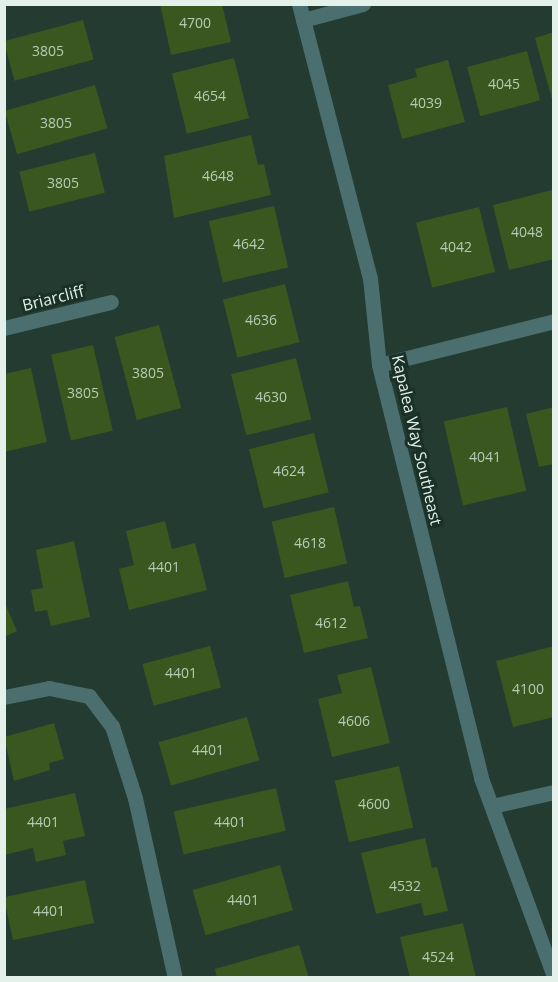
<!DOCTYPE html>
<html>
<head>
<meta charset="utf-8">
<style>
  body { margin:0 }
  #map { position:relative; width:558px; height:982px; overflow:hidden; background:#233b30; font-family:"Open Sans",sans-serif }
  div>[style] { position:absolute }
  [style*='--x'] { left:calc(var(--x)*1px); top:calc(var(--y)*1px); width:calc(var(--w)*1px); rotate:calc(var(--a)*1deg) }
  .building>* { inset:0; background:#3a571f; transform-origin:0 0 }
  .minor>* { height:15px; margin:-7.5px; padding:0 7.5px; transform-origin:7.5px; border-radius:7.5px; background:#4b6e6e }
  span { translate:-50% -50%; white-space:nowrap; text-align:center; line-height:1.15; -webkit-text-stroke:6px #193126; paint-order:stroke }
  .number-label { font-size:14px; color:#b9cab7 }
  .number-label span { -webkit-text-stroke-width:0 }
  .street-label { font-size:16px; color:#e3f1ea }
  .frame { position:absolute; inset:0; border:6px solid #e3f1ea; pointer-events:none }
</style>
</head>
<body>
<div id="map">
  <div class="building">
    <div style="clip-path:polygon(160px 4px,222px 4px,231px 42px,171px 55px)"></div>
    <div style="left:83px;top:20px;width:41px;height:82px;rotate:75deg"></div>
    <div style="clip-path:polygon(554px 32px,554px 103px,553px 103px,535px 38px)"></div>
    <div style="left:527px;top:51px;width:51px;height:62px;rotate:75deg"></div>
    <div style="left:234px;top:58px;width:62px;height:64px;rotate:76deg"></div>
    <div style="clip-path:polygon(448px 60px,465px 122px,402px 139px,388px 85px,417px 77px,415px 69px)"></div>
    <div style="left:95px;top:85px;width:45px;height:94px;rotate:74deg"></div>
    <div style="clip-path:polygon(251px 135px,258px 165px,264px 164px,271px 195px,174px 218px,164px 156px)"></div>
    <div style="left:95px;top:153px;width:41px;height:78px;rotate:76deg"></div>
    <div style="clip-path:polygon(552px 190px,554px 259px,509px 270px,493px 205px)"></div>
    <div style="left:274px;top:206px;width:63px;height:67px;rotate:77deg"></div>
    <div style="left:479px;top:207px;width:67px;height:65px;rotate:76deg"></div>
    <div style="left:285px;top:284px;width:60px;height:64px;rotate:76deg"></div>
    <div style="left:159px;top:325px;width:86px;height:46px;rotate:75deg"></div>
    <div style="left:93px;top:345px;width:88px;height:43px;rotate:77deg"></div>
    <div style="left:296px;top:358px;width:63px;height:67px;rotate:76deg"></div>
    <div style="clip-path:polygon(31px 368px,47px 442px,4px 452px,4px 374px)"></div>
    <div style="left:507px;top:407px;width:86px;height:65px;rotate:77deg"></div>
    <div style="clip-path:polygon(554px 407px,554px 464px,539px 467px,526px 414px)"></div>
    <div style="left:314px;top:433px;width:61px;height:67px;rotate:76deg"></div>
    <div style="left:334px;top:507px;width:58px;height:64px;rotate:77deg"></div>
    <div style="clip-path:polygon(165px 521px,172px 549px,195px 543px,207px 590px,129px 610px,119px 569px,134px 565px,126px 531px)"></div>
    <div style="clip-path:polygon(74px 541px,90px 617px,51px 626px,47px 610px,35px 612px,31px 590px,43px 588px,36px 550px)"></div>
    <div style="clip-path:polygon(348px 581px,354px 607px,360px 606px,368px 638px,304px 653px,290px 595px)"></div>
    <div style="clip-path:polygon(4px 601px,17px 631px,4px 637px)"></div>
    <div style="left:210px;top:646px;width:43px;height:70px;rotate:75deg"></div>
    <div style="clip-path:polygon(554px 646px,554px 717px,513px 727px,496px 661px)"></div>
    <div style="clip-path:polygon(371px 667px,390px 743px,332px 757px,318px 699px,342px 693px,337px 675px)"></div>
    <div style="left:247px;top:717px;width:45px;height:92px;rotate:74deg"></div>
    <div style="clip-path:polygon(54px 723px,64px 759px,49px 763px,50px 770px,14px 781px,4px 737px)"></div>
    <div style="left:399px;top:766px;width:63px;height:66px;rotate:77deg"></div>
    <div style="left:276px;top:788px;width:44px;height:105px;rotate:77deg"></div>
    <div style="clip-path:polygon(75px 793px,85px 836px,63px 841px,66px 855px,36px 862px,33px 848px,4px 855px,4px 809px)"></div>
    <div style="clip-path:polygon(425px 838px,432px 868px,437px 867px,448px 911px,424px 916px,421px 903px,376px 914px,361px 853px)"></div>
    <div style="left:280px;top:865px;width:47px;height:91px;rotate:74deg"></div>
    <div style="left:85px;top:880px;width:44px;height:83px;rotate:78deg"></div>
    <div style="clip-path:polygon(463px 923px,476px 978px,410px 978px,400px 937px)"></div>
    <div style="clip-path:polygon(299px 945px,309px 978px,217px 978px,215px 969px)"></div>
  </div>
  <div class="minor">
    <div style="--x:299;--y:4;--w:283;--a:75.5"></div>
    <div style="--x:370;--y:278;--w:87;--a:84.1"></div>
    <div style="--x:379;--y:365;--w:425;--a:76.1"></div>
    <div style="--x:481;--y:778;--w:211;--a:69.8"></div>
    <div style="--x:303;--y:20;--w:62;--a:-14.9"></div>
    <div style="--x:4;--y:328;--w:110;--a:-13.7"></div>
    <div style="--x:379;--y:365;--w:180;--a:-14.1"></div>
    <div style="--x:4;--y:697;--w:46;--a:-11.3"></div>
    <div style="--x:49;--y:688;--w:41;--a:11.3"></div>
    <div style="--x:89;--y:696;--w:38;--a:53"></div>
    <div style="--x:112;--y:726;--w:76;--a:72.3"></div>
    <div style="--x:135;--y:798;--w:184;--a:77.5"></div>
    <div style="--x:492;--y:806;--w:64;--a:-12.7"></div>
  </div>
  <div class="number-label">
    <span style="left:195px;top:23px">4700</span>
    <span style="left:48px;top:51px">3805</span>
    <span style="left:504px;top:84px">4045</span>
    <span style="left:210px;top:96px">4654</span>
    <span style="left:426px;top:103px">4039</span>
    <span style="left:56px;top:123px">3805</span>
    <span style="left:218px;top:176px">4648</span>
    <span style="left:63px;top:183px">3805</span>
    <span style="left:527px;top:232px">4048</span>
    <span style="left:249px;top:244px">4642</span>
    <span style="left:456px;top:247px">4042</span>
    <span style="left:261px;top:320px">4636</span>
    <span style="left:148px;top:373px">3805</span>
    <span style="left:83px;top:393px">3805</span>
    <span style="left:271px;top:397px">4630</span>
    <span style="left:485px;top:457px">4041</span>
    <span style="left:289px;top:471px">4624</span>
    <span style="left:310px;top:543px">4618</span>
    <span style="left:164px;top:567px">4401</span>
    <span style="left:331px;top:623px">4612</span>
    <span style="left:181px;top:673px">4401</span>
    <span style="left:528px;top:689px">4100</span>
    <span style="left:354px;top:721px">4606</span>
    <span style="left:208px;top:750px">4401</span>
    <span style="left:374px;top:804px">4600</span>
    <span style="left:43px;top:822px">4401</span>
    <span style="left:230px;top:822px">4401</span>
    <span style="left:405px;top:886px">4532</span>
    <span style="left:243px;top:900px">4401</span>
    <span style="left:49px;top:911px">4401</span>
    <span style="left:438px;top:957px">4524</span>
  </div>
  <div class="street-label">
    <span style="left:53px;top:298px;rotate:-14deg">Briarcliff</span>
    <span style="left:417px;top:440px;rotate:77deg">Kapalea Way Southeast</span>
  </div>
  <div class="frame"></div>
</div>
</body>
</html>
